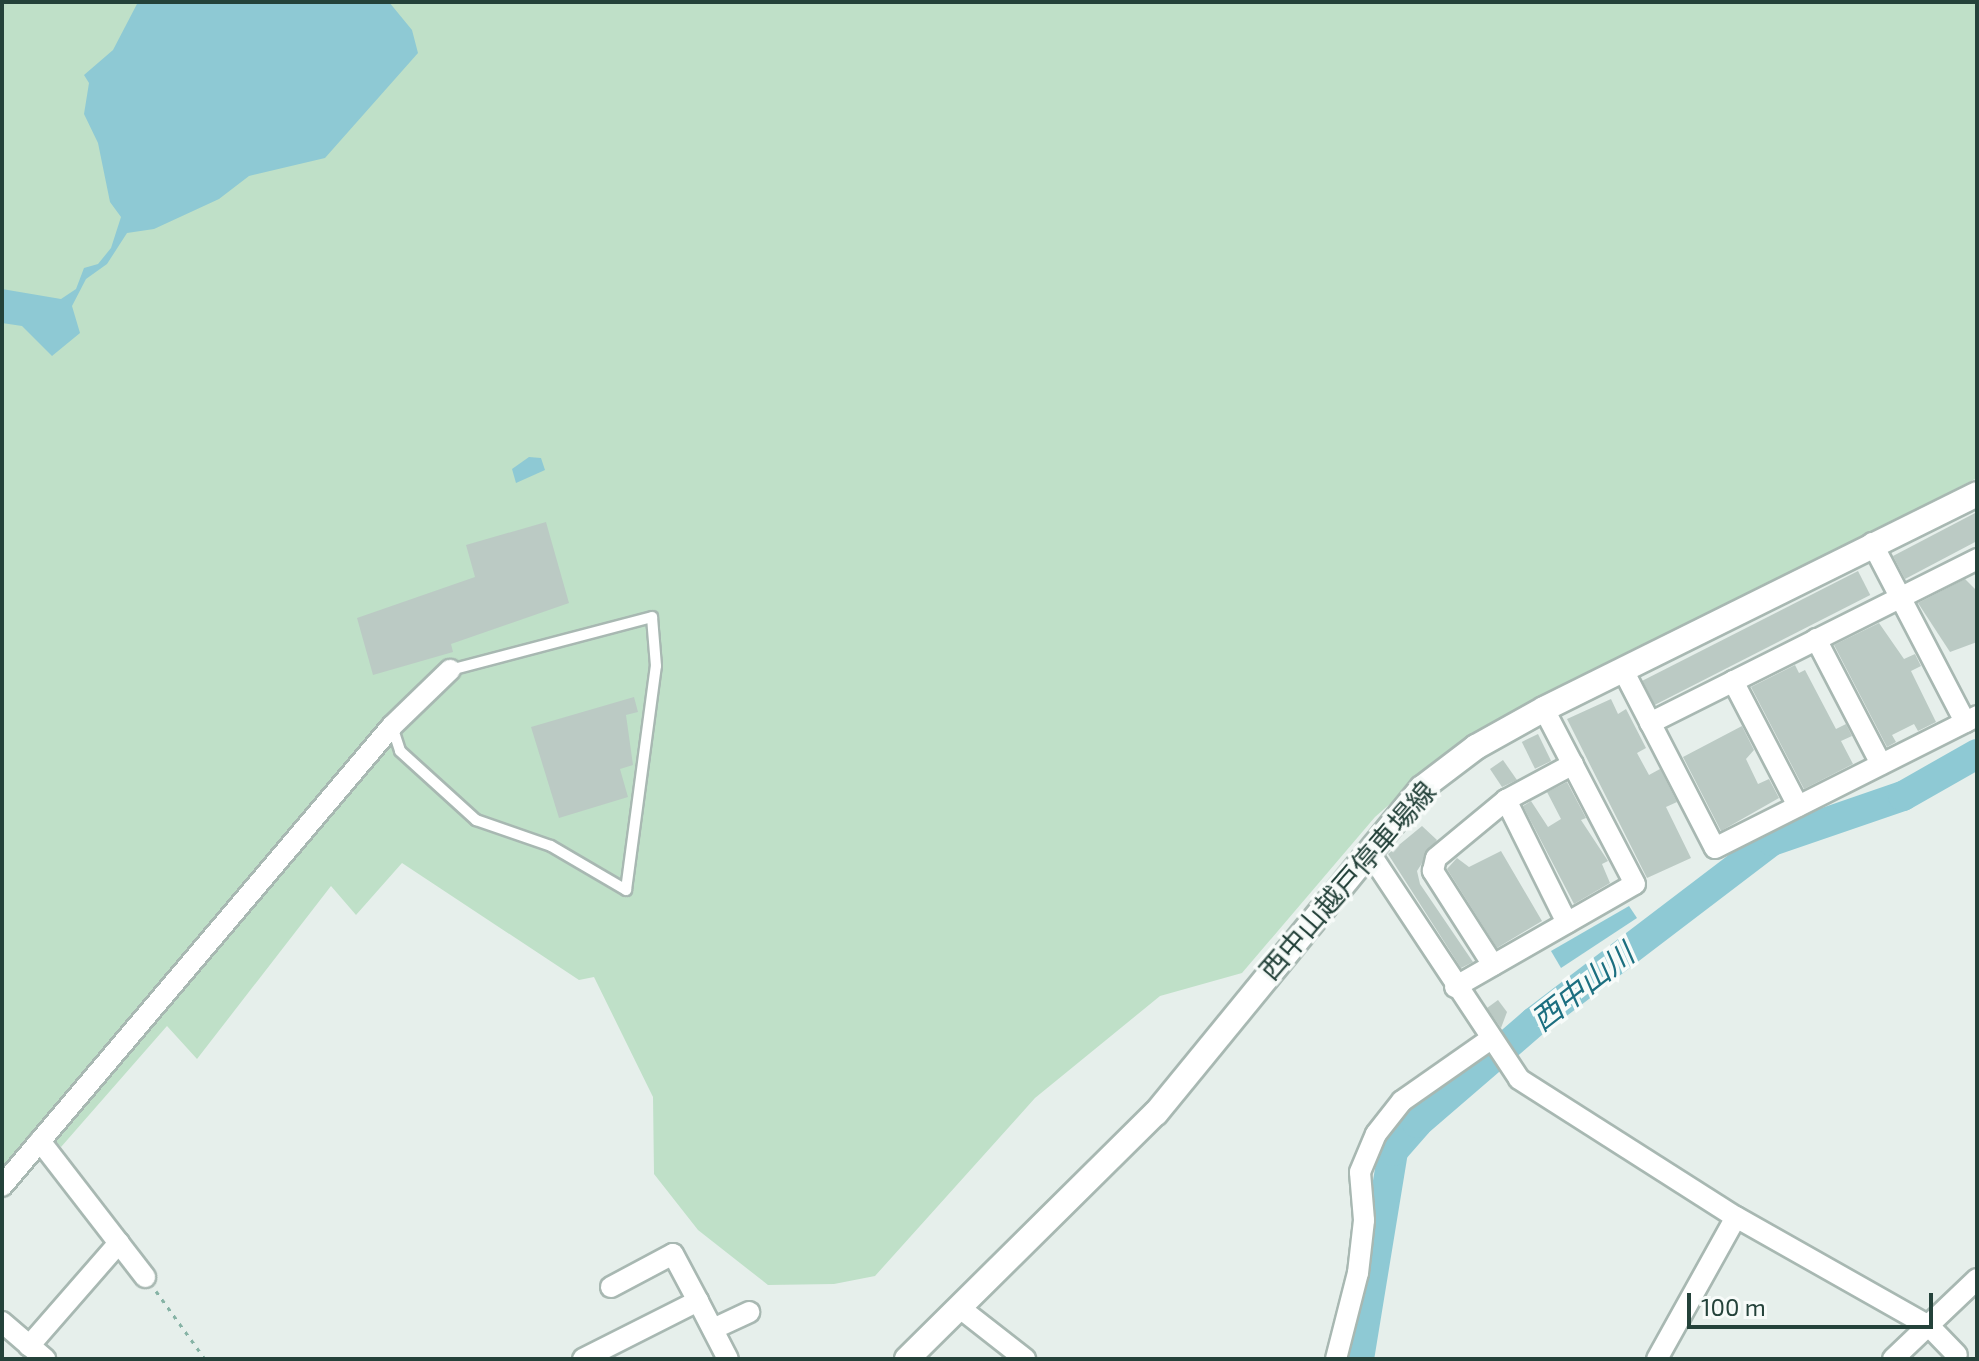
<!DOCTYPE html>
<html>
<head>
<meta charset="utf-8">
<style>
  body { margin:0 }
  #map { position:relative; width:1979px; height:1361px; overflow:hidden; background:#e6efeb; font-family:"Exo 2","Noto Sans JP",sans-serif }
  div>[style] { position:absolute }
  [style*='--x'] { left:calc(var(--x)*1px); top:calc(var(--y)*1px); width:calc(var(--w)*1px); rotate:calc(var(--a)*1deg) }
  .green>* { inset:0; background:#bfe0c8 }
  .water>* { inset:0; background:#8ec9d4 }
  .river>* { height:30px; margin:-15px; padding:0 15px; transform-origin:15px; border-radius:15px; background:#8ec9d4 }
  .building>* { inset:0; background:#bbcac4; transform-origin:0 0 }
  .path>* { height:3px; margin-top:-1.5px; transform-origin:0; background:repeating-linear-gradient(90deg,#86b3a5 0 4px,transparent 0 10px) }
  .roads { filter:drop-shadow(2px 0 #a8b8b2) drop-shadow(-2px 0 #a8b8b2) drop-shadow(0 2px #a8b8b2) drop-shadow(0 -2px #a8b8b2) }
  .service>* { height:10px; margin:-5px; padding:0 5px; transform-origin:5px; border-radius:5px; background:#fff }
  .minor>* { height:20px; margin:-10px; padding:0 10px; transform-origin:10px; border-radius:10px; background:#fff }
  .secondary>* { height:24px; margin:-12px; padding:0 12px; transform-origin:12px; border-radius:12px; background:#fff }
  span { translate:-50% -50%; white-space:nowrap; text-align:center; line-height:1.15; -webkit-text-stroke:7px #f7fbf9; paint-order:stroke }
  .street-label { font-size:28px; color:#24423a }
  .water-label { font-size:30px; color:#1c6f80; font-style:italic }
  .frame { position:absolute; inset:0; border:4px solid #24423a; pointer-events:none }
  .scale { position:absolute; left:1687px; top:1293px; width:246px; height:36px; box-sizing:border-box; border:4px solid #24423a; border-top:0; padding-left:10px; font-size:24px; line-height:28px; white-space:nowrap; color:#24423a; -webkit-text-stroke:6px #f7fbf9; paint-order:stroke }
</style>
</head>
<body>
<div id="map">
  <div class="green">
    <div style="clip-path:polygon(2px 2px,1977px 2px,1977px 478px,1464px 739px,1375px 817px,1242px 973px,1160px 996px,1035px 1098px,875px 1276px,834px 1284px,768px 1285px,698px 1230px,654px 1174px,653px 1097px,594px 977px,579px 980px,402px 863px,356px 915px,331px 886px,197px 1059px,167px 1026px,61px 1147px,43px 1127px,2px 1174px)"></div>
  </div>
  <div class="water">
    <div style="clip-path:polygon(138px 2px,389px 2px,412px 30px,418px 53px,325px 158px,249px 176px,219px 199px,154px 229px,127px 233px,107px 264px,86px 279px,72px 306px,80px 333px,52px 356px,22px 326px,2px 323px,2px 289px,61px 299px,76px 289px,84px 268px,98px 264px,111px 248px,121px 217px,110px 202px,98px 143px,84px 114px,89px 83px,84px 75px,113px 50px)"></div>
    <div style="clip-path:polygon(529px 457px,541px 458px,545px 470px,516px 483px,512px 469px)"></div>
    <div style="clip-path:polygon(1629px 906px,1637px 918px,1561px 968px,1551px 951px)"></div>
  </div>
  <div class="river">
    <div style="--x:1359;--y:1359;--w:211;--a:-80.7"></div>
    <div style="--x:1393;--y:1151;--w:37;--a:-49"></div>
    <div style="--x:1417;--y:1123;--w:155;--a:-40.8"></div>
    <div style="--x:1534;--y:1022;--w:299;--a:-37.3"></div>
    <div style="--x:1772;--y:841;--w:139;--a:-19"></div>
    <div style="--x:1903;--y:796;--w:85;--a:-29.6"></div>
  </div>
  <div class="building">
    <div style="clip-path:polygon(1977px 512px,1977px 541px,1905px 579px,1893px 556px)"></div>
    <div style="clip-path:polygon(546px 522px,569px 603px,451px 644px,453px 652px,373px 675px,357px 618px,475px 577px,466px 545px)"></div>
    <div style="left:1858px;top:571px;width:27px;height:242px;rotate:63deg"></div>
    <div style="clip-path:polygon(1965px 579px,1977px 591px,1977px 642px,1950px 652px,1918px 603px)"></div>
    <div style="clip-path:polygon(1879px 623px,1904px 659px,1915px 654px,1921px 666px,1911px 671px,1936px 722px,1918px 731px,1914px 724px,1892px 735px,1896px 742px,1887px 747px,1834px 645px)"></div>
    <div style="clip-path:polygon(1795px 665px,1799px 673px,1805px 670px,1836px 729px,1846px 724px,1852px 736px,1841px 741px,1853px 764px,1804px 789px,1751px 687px)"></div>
    <div style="clip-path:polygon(634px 697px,638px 712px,626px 715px,633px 765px,620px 769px,628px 797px,559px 818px,531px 727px)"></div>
    <div style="clip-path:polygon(1611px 699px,1618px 714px,1626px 709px,1646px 748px,1637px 753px,1649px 775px,1660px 769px,1677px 802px,1666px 807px,1691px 858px,1647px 878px,1567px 719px)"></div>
    <div style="clip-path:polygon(1742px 726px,1754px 750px,1746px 759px,1758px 784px,1769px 779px,1779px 798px,1721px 831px,1683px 757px)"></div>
    <div style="left:1538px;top:734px;width:30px;height:18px;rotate:64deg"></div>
    <div style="clip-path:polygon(1503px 760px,1517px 780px,1502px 787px,1490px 769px)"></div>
    <div style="clip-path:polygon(1567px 782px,1586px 818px,1581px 820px,1608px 861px,1602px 864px,1610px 883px,1574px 904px,1523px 806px,1531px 801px,1548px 827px,1561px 819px,1547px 792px)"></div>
    <div style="clip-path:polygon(1422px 826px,1437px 840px,1417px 871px,1420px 884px,1473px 962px,1461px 968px,1388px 854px)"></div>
    <div style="clip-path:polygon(1501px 851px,1542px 921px,1497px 948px,1447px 869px,1457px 858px,1469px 867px)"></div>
    <div style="clip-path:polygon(1498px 1000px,1507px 1012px,1501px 1028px,1487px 1008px)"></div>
  </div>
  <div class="path">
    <div style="--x:156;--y:1291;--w:84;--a:54.2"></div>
  </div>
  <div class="roads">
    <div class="service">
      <div style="--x:392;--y:726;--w:26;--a:72"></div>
      <div style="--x:400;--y:751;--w:103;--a:42.2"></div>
      <div style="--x:476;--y:820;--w:79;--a:19.1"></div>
      <div style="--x:551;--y:846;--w:87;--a:30.4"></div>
      <div style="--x:626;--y:890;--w:226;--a:-82.4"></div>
      <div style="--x:656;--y:666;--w:49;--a:-94.7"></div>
      <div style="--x:652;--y:617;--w:209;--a:165.3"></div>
    </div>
    <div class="minor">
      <div style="--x:1872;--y:543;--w:202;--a:62.5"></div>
      <div style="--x:1816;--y:639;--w:141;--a:62.5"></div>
      <div style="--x:1623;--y:670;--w:200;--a:62.7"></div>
      <div style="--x:1715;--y:848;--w:293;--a:-26.7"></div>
      <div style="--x:1733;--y:681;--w:141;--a:62.5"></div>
      <div style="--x:1650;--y:723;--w:366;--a:-26.6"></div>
      <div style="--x:1506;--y:800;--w:137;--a:63.6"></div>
      <div style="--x:1369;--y:852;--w:272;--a:56.5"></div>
      <div style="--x:1519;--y:1079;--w:257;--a:32.5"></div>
      <div style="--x:1736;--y:1217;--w:222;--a:29.5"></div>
      <div style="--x:1929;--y:1326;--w:40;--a:46"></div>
      <div style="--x:1493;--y:965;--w:112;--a:-122.6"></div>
      <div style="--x:1433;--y:871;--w:13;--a:-77"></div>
      <div style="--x:1436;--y:858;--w:91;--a:-39.6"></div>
      <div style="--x:1506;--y:800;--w:76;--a:-28.2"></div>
      <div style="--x:1455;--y:987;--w:207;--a:-29.8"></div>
      <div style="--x:1635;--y:884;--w:197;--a:-117.5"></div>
      <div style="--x:40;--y:1141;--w:172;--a:52.3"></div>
      <div style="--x:2;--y:1186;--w:603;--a:-49.71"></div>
      <div style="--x:392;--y:726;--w:81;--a:-44"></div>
      <div style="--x:611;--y:1287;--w:70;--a:-28"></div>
      <div style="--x:673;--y:1254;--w:53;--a:62"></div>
      <div style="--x:960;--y:1308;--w:83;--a:38.1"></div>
      <div style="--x:2;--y:1322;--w:57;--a:40.7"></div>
      <div style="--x:713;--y:1329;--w:40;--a:-25"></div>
      <div style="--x:29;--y:1346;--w:137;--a:-48.9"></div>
      <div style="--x:583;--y:1359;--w:129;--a:-26.8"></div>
      <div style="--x:698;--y:1301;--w:65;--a:62.7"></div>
      <div style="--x:1336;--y:1359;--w:89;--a:-75.7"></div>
      <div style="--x:1358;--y:1273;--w:53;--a:-83.5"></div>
      <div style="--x:1364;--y:1220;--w:48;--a:-94.8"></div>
      <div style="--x:1360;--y:1172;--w:41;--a:-67.2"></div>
      <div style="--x:1376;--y:1134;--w:42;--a:-51.8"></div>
      <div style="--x:1402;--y:1101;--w:106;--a:-35"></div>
      <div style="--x:1657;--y:1359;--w:162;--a:-60.9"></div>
      <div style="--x:1893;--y:1359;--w:116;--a:-43.6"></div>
    </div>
    <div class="secondary">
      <div style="--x:907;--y:1359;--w:350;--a:-44.7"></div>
      <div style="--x:1156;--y:1113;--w:420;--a:-50.7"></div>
      <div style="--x:1422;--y:788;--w:68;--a:-37.2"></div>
      <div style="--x:1476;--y:747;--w:78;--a:-29.2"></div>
      <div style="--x:1544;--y:709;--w:483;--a:-26.4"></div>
    </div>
  </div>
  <div class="street-label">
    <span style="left:1347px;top:880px;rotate:-49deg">西中山越戸停車場線</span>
  </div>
  <div class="water-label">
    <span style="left:1582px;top:986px;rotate:-38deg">西中山川</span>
  </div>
  <div class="frame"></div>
  <div class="scale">100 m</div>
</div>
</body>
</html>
